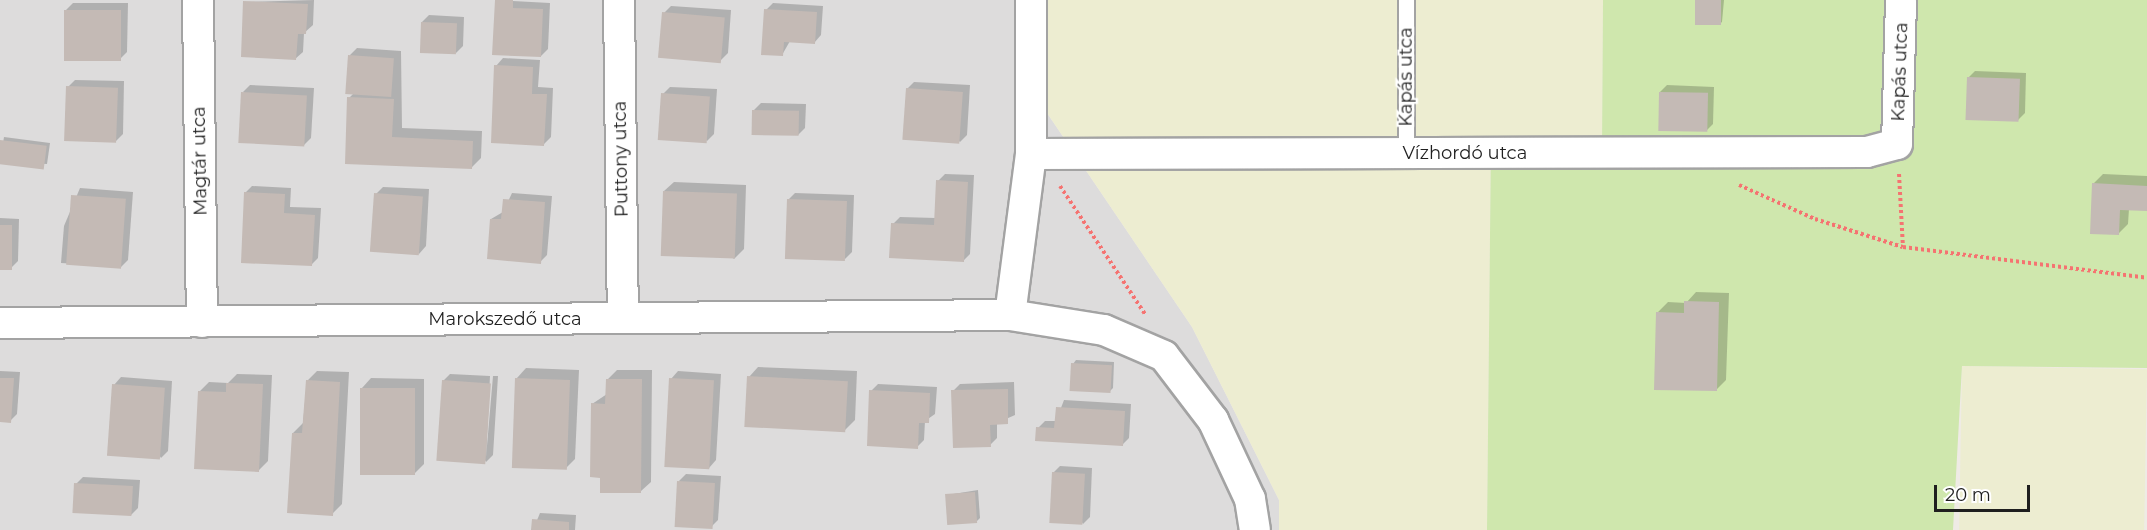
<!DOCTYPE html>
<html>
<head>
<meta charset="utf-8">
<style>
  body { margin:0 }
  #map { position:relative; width:2147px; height:530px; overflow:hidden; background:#efebe5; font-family:Montserrat,sans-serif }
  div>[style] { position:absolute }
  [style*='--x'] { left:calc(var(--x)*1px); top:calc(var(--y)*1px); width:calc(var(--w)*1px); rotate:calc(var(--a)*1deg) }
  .residential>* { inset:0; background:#dddcdc }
  .farmland>* { inset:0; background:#ededd1; transform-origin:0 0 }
  .grass>* { inset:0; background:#cfe7ad }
  .shadow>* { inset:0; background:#0003 }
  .building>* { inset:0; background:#c4bab5; transform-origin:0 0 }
  .path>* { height:4px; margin-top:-2px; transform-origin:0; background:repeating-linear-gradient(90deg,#f57371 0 3px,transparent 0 6px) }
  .roads { filter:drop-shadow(2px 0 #a3a3a3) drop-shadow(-2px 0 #a3a3a3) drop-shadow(0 2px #a3a3a3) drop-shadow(0 -2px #a3a3a3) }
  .lane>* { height:15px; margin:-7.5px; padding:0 7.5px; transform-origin:7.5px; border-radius:7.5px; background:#fff }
  .street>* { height:30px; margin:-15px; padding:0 15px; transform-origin:15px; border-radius:15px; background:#fff }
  span { translate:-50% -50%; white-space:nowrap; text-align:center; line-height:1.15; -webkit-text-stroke:4.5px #fff; paint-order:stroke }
  .street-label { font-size:18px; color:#1f1f1f }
  .scale { position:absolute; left:1934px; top:485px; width:96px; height:27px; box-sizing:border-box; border:3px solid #1f1f1f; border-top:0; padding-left:8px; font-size:18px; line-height:21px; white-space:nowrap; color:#1f1f1f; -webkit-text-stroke:4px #fff; paint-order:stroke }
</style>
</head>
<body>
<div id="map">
  <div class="residential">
    <div style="clip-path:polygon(0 0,1047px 0,1045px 110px,1192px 327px,1279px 500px,1279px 530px,0 530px)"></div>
  </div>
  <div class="farmland">
    <div style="clip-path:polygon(1047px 0,1603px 0,1602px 145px,1491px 138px,1487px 530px,1279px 530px,1279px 500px,1192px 327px,1045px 110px)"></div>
    <div style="left:1962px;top:366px;width:185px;height:164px;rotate:1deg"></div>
  </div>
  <div class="grass">
    <div style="clip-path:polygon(1603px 0,2147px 0,2147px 368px,1962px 366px,1953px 530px,1487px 530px,1491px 137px,1602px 145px)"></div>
  </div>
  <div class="shadow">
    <div style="clip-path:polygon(314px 0,313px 25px,304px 33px,303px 52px,295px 59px,245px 2px)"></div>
    <div style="clip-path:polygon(496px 0,550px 3px,548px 49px,541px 56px)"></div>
    <div style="clip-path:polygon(1696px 0,1724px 0,1722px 22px,1718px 25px)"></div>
    <div style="clip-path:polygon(73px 3px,128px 3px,127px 52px,120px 59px,66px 10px)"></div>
    <div style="clip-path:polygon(773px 3px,823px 6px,821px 35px,814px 43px,790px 41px,782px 55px,766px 10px)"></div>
    <div style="clip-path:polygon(671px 6px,731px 10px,728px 53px,721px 60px,664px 13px)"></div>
    <div style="clip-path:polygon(429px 15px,464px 17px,463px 46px,456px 53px,422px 22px)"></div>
    <div style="clip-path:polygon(357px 48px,401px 51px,402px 128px,482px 131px,481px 158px,471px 168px,346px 163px,349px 98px,354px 93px,350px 55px)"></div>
    <div style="clip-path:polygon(503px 58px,540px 60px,538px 87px,553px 88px,551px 137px,544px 144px,496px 66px)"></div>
    <div style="clip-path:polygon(1975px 71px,2026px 73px,2025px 113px,2018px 120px,1968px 78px)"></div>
    <div style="clip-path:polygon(75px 80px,124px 81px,123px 134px,116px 141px,68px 87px)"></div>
    <div style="clip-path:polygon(914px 82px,970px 85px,967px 135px,960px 142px,907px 89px)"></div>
    <div style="clip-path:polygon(250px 85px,314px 88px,311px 138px,304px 145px,243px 92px)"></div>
    <div style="clip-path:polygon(1667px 85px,1714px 87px,1713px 124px,1706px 131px,1660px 92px)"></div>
    <div style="clip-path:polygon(670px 87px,717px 89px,714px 134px,707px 141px,663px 94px)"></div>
    <div style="clip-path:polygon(761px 103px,806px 104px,805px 128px,798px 135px,754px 110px)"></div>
    <div style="clip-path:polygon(4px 137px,50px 143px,47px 164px,0 162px)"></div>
    <div style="clip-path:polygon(945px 174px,974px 175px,970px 254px,963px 261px,893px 224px,900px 217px,936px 218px,938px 181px)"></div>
    <div style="clip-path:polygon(2103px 174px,2147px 176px,2147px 210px,2129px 209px,2128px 224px,2118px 234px,2093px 184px)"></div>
    <div style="clip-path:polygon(674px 182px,746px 185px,744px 249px,734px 259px,664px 191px)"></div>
    <div style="clip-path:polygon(252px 186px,291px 188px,290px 207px,321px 208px,318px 258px,311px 265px,245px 193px)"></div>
    <div style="clip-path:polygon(383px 187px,429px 189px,426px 246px,419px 254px,376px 194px)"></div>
    <div style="clip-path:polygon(80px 188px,133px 192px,128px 260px,121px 267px,61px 263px,64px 226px)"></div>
    <div style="clip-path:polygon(512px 193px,552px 196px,547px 255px,540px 262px,491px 219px,503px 212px)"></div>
    <div style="clip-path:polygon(795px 193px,854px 195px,852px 252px,845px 259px,788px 200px)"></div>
    <div style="clip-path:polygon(0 218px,19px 219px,18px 261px,11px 268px,0 268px)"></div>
    <div style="clip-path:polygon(1696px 292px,1729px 293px,1726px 380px,1716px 390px,1658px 312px,1668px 302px,1686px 303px)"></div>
    <div style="clip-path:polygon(1076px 360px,1114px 362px,1113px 388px,1110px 391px,1073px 364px)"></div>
    <div style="clip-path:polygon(758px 367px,857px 371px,855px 420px,845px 430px,749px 377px)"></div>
    <div style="clip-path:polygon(526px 368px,579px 370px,575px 459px,565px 469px,513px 446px,517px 378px)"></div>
    <div style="clip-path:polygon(617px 370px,652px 370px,651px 482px,641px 491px,602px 476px,592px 404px,607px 394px,607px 380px)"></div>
    <div style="clip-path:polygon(0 371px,20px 372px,17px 414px,10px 421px,0 421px)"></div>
    <div style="clip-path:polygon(317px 371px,349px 372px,342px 504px,332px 514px,293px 433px,303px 423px,307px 381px)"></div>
    <div style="clip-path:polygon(678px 371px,721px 374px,716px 460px,709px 468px,671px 379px)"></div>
    <div style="clip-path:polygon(237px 374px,272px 375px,268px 461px,258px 471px,199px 392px,209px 382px,228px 383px)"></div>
    <div style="clip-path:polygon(450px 374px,490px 376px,486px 457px,493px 376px,498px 376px,493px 455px,486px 462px,443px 381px)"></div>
    <div style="clip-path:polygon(121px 377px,172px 381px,168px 451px,161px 458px,114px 385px)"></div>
    <div style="clip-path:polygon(371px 378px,424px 379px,424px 464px,414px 474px,362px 388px)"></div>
    <div style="clip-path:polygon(1014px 382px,1015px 415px,997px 423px,997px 438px,990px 445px,953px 391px,960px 384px)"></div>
    <div style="clip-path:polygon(878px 384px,937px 387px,935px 414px,925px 421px,924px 440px,917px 447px,871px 391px)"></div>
    <div style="clip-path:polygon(1064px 400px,1131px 404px,1129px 438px,1122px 445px,1038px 428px,1045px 421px,1056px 421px)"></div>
    <div style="clip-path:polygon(1060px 466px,1092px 468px,1090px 517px,1083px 524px,1053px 473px)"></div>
    <div style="clip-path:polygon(686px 474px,721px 476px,718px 520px,711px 527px,679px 481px)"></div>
    <div style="clip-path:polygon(83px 477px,140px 480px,138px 508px,131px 515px,76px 484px)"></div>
    <div style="clip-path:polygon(978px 490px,980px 518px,976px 522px,947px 495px)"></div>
    <div style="clip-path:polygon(540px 513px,576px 515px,575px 530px,533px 530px)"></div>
  </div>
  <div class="building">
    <div style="clip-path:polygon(495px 0,513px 0,513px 8px,543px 9px,541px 57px,492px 55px)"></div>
    <div style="left:1695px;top:0;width:26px;height:25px"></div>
    <div style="clip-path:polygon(243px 1px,308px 4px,306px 34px,298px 34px,296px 60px,241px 57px)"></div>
    <div style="clip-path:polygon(764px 9px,817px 12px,815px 44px,784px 42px,783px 56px,761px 55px)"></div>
    <div style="left:64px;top:10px;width:57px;height:51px"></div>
    <div style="left:662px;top:12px;width:63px;height:46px;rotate:5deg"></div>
    <div style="left:421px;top:22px;width:36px;height:31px;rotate:2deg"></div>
    <div style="left:348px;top:55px;width:46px;height:39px;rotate:4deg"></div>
    <div style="clip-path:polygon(494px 65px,533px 67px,532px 94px,547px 94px,544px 146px,491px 143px)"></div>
    <div style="left:1967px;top:77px;width:53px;height:43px;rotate:2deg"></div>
    <div style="left:66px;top:86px;width:52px;height:55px;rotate:2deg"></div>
    <div style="left:906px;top:88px;width:57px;height:52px;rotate:4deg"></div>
    <div style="left:241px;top:92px;width:66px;height:51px;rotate:3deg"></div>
    <div style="left:1659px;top:92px;width:49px;height:39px;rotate:1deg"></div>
    <div style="left:661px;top:93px;width:49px;height:47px;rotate:4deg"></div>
    <div style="clip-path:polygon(347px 97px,394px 99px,392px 137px,473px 141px,472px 169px,345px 164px)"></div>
    <div style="left:752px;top:110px;width:47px;height:25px;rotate:1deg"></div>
    <div style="left:0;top:140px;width:47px;height:24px;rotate:7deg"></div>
    <div style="clip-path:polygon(936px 180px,968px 182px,964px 262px,889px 258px,891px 223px,934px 225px)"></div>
    <div style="clip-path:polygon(2092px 183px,2147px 186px,2147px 211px,2120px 210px,2119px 235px,2090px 234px)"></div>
    <div style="left:663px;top:191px;width:74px;height:65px;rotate:2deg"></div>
    <div style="clip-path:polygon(244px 192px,285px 194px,284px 213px,315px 215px,312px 266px,241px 263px)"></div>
    <div style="left:374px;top:193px;width:49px;height:59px;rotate:4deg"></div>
    <div style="left:71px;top:195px;width:55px;height:70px;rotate:4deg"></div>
    <div style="clip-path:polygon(503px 199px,545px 202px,541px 264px,487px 259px,490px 219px,501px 219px)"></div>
    <div style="left:787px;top:199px;width:60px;height:60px;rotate:2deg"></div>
    <div style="left:0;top:225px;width:12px;height:45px"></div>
    <div style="clip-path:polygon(1684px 301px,1719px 302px,1717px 391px,1654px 390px,1656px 312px,1684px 313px)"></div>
    <div style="left:1071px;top:363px;width:41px;height:28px;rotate:3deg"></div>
    <div style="left:747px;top:376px;width:101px;height:51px;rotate:3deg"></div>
    <div style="clip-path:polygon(0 378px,14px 378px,11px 423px,0 422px)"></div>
    <div style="left:515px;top:378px;width:55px;height:90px;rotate:2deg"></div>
    <div style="left:669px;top:378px;width:45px;height:89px;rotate:3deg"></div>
    <div style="clip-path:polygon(606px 379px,642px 379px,641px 493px,600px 493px,600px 478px,590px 477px,591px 403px,605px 404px)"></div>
    <div style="clip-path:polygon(306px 380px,340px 382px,333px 516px,287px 513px,292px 433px,302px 433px)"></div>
    <div style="left:442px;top:380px;width:49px;height:81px;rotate:4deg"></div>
    <div style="clip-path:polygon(226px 383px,263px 384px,259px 472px,194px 469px,198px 391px,226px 392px)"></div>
    <div style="left:112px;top:384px;width:53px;height:72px;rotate:4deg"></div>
    <div style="left:360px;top:388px;width:55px;height:87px"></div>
    <div style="clip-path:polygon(1008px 389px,1008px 424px,990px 425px,991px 447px,953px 448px,951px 390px)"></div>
    <div style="clip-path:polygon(869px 390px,930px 393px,929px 423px,919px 423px,918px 449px,867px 446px)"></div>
    <div style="clip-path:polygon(1056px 407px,1125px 411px,1123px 446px,1035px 441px,1036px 427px,1054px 428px)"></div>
    <div style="left:1052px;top:472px;width:33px;height:51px;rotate:3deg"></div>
    <div style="left:677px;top:481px;width:38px;height:46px;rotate:3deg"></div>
    <div style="left:74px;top:483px;width:59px;height:30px;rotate:3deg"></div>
    <div style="left:975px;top:492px;width:31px;height:30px;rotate:86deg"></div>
    <div style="clip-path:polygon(532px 519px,569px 522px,569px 530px,531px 530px)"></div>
  </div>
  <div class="path">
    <div style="--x:1899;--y:174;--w:73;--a:86.9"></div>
    <div style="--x:1903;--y:247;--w:246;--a:7.2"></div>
    <div style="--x:1739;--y:185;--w:83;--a:24.1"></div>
    <div style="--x:1815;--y:219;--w:92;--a:17.7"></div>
    <div style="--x:1060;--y:186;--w:154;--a:56.4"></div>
  </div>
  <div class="roads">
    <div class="lane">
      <div style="--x:1406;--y:0;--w:153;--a:90"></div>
    </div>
    <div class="street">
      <div style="--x:198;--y:0;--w:322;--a:89.3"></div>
      <div style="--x:619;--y:0;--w:318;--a:89.3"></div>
      <div style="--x:1031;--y:0;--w:154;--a:90"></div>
      <div style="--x:1031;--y:154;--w:162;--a:97.4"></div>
      <div style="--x:1010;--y:315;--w:95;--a:9.1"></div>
      <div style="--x:1104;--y:330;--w:65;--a:23.4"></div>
      <div style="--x:1164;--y:356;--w:81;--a:52.6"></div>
      <div style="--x:1213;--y:420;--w:87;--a:64.9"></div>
      <div style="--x:1250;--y:499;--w:31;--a:81"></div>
      <div style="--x:1031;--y:154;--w:836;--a:-0.14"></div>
      <div style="--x:1867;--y:152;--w:31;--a:-15"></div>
      <div style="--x:1897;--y:144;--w:144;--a:-88.4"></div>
      <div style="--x:0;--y:323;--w:1010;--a:-0.45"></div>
    </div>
  </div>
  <div class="street-label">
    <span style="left:1900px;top:72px;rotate:-88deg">Kapás utca</span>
    <span style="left:1406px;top:77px;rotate:-90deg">Kapás utca</span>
    <span style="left:1465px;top:153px">Vízhordó utca</span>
    <span style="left:621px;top:159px;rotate:-91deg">Puttony utca</span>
    <span style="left:200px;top:161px;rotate:-91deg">Magtár utca</span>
    <span style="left:505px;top:319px">Marokszedő utca</span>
  </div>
  <div class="scale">20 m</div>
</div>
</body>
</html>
